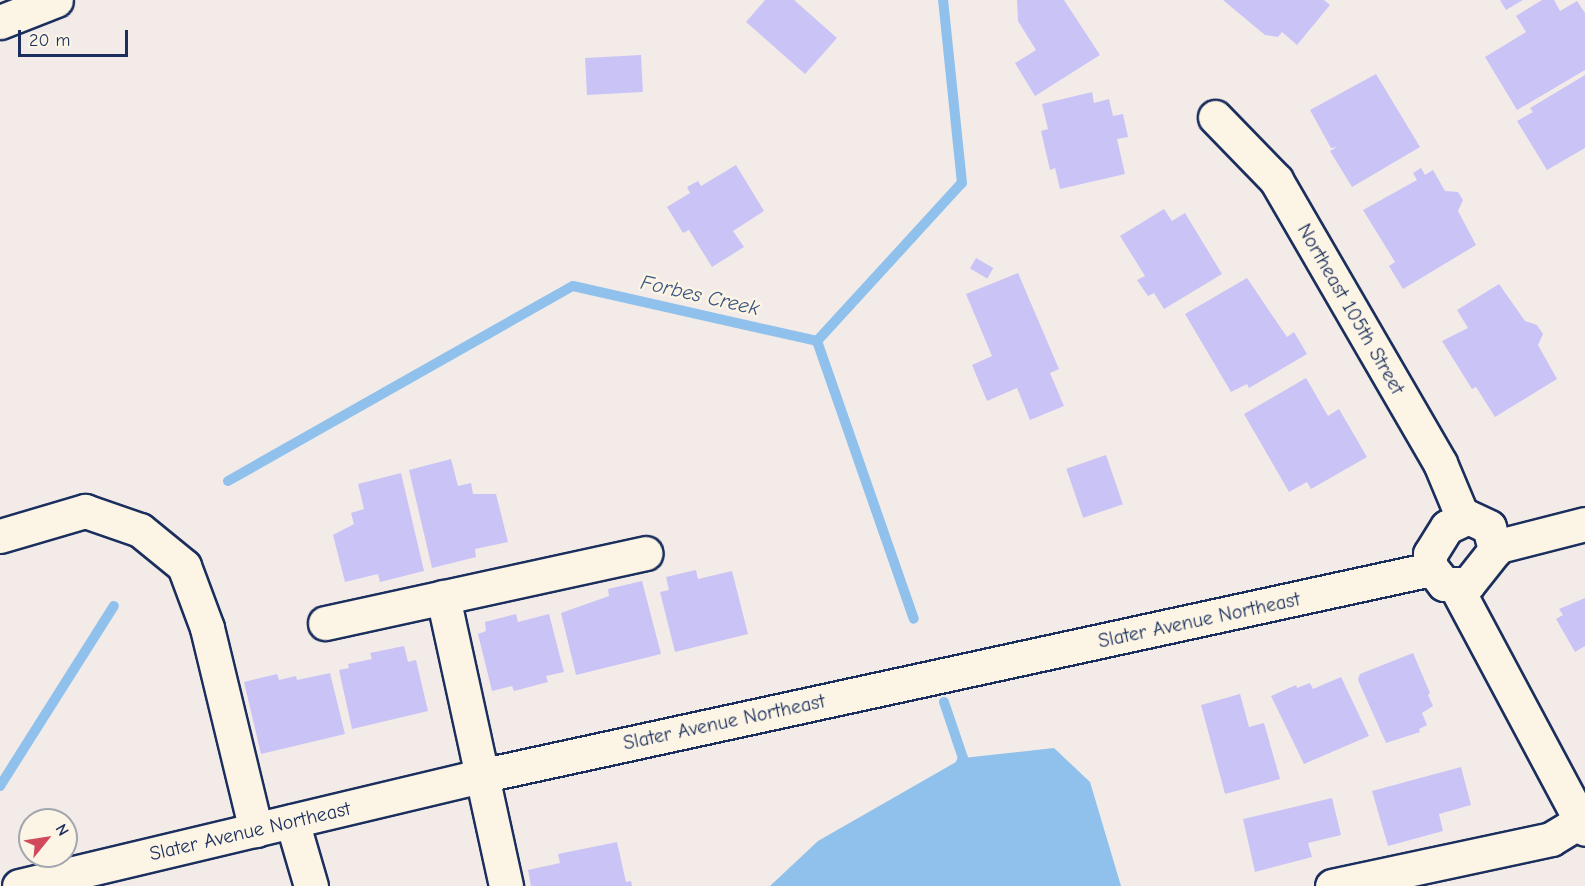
<!DOCTYPE html>
<html>
<head>
<meta charset="utf-8">
<style>
  body { margin:0 }
  #map { position:relative; width:1585px; height:886px; overflow:hidden; background:#f2ebe8; font-family:"Comic Neue",sans-serif }
  div>[style] { position:absolute }
  [style*='--x'] { left:calc(var(--x)*1px); top:calc(var(--y)*1px); width:calc(var(--w)*1px); rotate:calc(var(--a)*1deg) }
  .water>* { inset:0; background:#90c1ec }
  .stream>* { height:10px; margin:-5px; padding:0 5px; transform-origin:5px; border-radius:5px; background:#90c1ec }
  .building>* { inset:0; background:#cac4f6; transform-origin:0 0 }
  .roads { filter:drop-shadow(2px 0 #1b2f5e) drop-shadow(-2px 0 #1b2f5e) drop-shadow(0 2px #1b2f5e) drop-shadow(0 -2px #1b2f5e) }
  .minor>* { height:33px; margin:-16.5px; padding:0 16.5px; transform-origin:16.5px; border-radius:16.5px; background:#fcf5e5 }
  .highway>* { height:33px; margin:-16.5px; padding:0 16.5px; transform-origin:16.5px; border-radius:16.5px; background:#fcf5e5 }
  span { translate:-50% -50%; white-space:nowrap; text-align:center; line-height:1.15; -webkit-text-stroke:5px #fcf5e5; paint-order:stroke }
  .street-label { font-size:20px; color:#1b2f5e }
  .water-label { font-size:21px; color:#385482; font-style:italic }
  .north { position:absolute; left:18px; top:808px; width:60px; height:60px; box-sizing:border-box; background:#fcf5e5; border:2px solid #a2a6af; border-radius:50%; rotate:60deg; font-size:16px; font-weight:700; line-height:24px; text-align:center; color:#1b2f5e }
  .north::after { content:''; display:block; margin:auto; width:21px; height:27px; background:#d1495b; clip-path:polygon(50% 0,100% 100%,50% 72%,0 100%) }
  .scale { position:absolute; left:18px; top:30px; width:110px; height:27px; box-sizing:border-box; border:3px solid #1b2f5e; border-top:0; padding-left:8px; font-size:18px; line-height:21px; white-space:nowrap; color:#1b2f5e; -webkit-text-stroke:4px #fcf5e5; paint-order:stroke }
</style>
</head>
<body>
<div id="map">
  <div class="water">
    <div style="clip-path:polygon(1054px 748px,1090px 782px,1121px 886px,770px 886px,818px 841px,963px 758px)"></div>
  </div>
  <div class="stream">
    <div style="--x:817;--y:341;--w:294;--a:70.8"></div>
    <div style="--x:228;--y:481;--w:396;--a:-29.5"></div>
    <div style="--x:573;--y:286;--w:250;--a:12.7"></div>
    <div style="--x:817;--y:341;--w:214;--a:-47.5"></div>
    <div style="--x:962;--y:183;--w:184;--a:-95.9"></div>
    <div style="--x:944;--y:702;--w:59;--a:71.3"></div>
    <div style="--x:963;--y:758;--w:13;--a:113"></div>
    <div style="--x:0;--y:786;--w:213;--a:-57.7"></div>
  </div>
  <div class="building">
    <div style="clip-path:polygon(765px 0,794px 0,837px 38px,805px 74px,746px 22px)"></div>
    <div style="clip-path:polygon(1017px 0,1064px 0,1100px 55px,1035px 96px,1015px 63px,1036px 50px,1018px 21px)"></div>
    <div style="clip-path:polygon(1223px 0,1324px 0,1330px 5px,1297px 45px,1282px 32px,1278px 37px,1265px 35px)"></div>
    <div style="clip-path:polygon(1500px 0,1523px 0,1506px 10px)"></div>
    <div style="clip-path:polygon(1542px 0,1554px 0,1560px 11px,1577px 1px,1585px 13px,1585px 70px,1517px 110px,1485px 57px,1526px 32px,1516px 16px)"></div>
    <div style="left:641px;top:55px;width:37px;height:56px;rotate:87deg"></div>
    <div style="clip-path:polygon(1376px 74px,1420px 147px,1352px 187px,1330px 151px,1337px 147px,1331px 148px,1310px 110px)"></div>
    <div style="clip-path:polygon(1585px 75px,1585px 148px,1547px 170px,1517px 121px,1533px 112px,1530px 108px)"></div>
    <div style="clip-path:polygon(1092px 92px,1094px 103px,1109px 99px,1113px 116px,1123px 114px,1128px 137px,1117px 139px,1125px 174px,1060px 189px,1055px 168px,1050px 170px,1041px 131px,1048px 129px,1042px 104px)"></div>
    <div style="clip-path:polygon(736px 165px,764px 211px,733px 231px,744px 247px,712px 267px,689px 230px,683px 233px,667px 207px,690px 193px,687px 187px,698px 181px,701px 186px)"></div>
    <div style="clip-path:polygon(1421px 168px,1425px 175px,1433px 170px,1445px 191px,1458px 192px,1463px 200px,1458px 211px,1476px 245px,1403px 289px,1389px 266px,1395px 262px,1363px 210px,1417px 180px,1413px 173px)"></div>
    <div style="clip-path:polygon(1164px 209px,1172px 221px,1185px 213px,1222px 274px,1164px 309px,1154px 293px,1148px 296px,1137px 280px,1145px 276px,1120px 236px)"></div>
    <div style="left:976px;top:258px;width:20px;height:12px;rotate:30deg"></div>
    <div style="clip-path:polygon(1018px 273px,1059px 369px,1050px 373px,1064px 406px,1030px 420px,1017px 388px,987px 401px,972px 365px,992px 356px,966px 294px)"></div>
    <div style="clip-path:polygon(1247px 278px,1287px 337px,1294px 332px,1307px 354px,1249px 388px,1247px 384px,1231px 392px,1185px 314px)"></div>
    <div style="clip-path:polygon(1499px 284px,1525px 321px,1537px 325px,1543px 334px,1538px 345px,1557px 379px,1495px 417px,1476px 387px,1472px 389px,1442px 341px,1468px 328px,1457px 310px)"></div>
    <div style="clip-path:polygon(1306px 378px,1328px 416px,1339px 409px,1367px 457px,1311px 489px,1307px 482px,1289px 492px,1244px 414px)"></div>
    <div style="left:1106px;top:455px;width:52px;height:42px;rotate:71deg"></div>
    <div style="clip-path:polygon(451px 459px,458px 486px,471px 483px,473px 494px,496px 494px,508px 542px,475px 549px,476px 557px,432px 568px,409px 470px)"></div>
    <div style="clip-path:polygon(401px 473px,424px 571px,380px 582px,378px 574px,345px 582px,333px 535px,354px 524px,351px 513px,364px 509px,358px 484px)"></div>
    <div style="clip-path:polygon(696px 570px,698px 579px,732px 571px,748px 634px,675px 652px,660px 592px,669px 590px,666px 577px)"></div>
    <div style="clip-path:polygon(642px 581px,661px 654px,576px 675px,561px 613px,609px 596px,608px 589px)"></div>
    <div style="clip-path:polygon(1585px 598px,1585px 646px,1575px 652px,1556px 619px,1563px 615px,1559px 609px)"></div>
    <div style="clip-path:polygon(516px 614px,518px 622px,549px 614px,564px 672px,546px 676px,548px 682px,514px 691px,512px 686px,492px 691px,478px 634px,486px 631px,485px 622px)"></div>
    <div style="clip-path:polygon(404px 646px,408px 662px,416px 660px,428px 711px,352px 729px,339px 670px,349px 668px,348px 664px,372px 659px,370px 653px)"></div>
    <div style="clip-path:polygon(1413px 653px,1430px 693px,1428px 695px,1433px 706px,1422px 713px,1427px 725px,1419px 729px,1420px 732px,1386px 743px,1358px 680px,1360px 674px)"></div>
    <div style="clip-path:polygon(330px 673px,345px 734px,261px 754px,244px 682px,277px 674px,279px 680px,296px 676px,297px 680px)"></div>
    <div style="clip-path:polygon(1341px 677px,1369px 736px,1304px 764px,1271px 696px,1296px 685px,1297px 688px,1310px 683px,1313px 689px)"></div>
    <div style="clip-path:polygon(1240px 694px,1249px 727px,1264px 723px,1280px 779px,1225px 794px,1201px 705px)"></div>
    <div style="clip-path:polygon(1461px 767px,1471px 805px,1439px 814px,1443px 831px,1388px 846px,1372px 791px)"></div>
    <div style="clip-path:polygon(1332px 798px,1341px 835px,1308px 843px,1312px 857px,1255px 872px,1243px 819px)"></div>
    <div style="clip-path:polygon(617px 842px,626px 882px,631px 881px,632px 886px,531px 886px,528px 870px,560px 863px,558px 854px)"></div>
  </div>
  <div class="roads">
    <div class="minor">
      <div style="--x:1215;--y:117;--w:88;--a:45.9"></div>
      <div style="--x:1276;--y:180;--w:327;--a:59.9"></div>
      <div style="--x:1440;--y:463;--w:60;--a:67.3"></div>
      <div style="--x:1468;--y:517;--w:23;--a:25"></div>
      <div style="--x:1489;--y:527;--w:24;--a:75"></div>
      <div style="--x:1495;--y:550;--w:43;--a:128.5"></div>
      <div style="--x:1468;--y:584;--w:24;--a:180"></div>
      <div style="--x:1444;--y:584;--w:23;--a:-128"></div>
      <div style="--x:1430;--y:566;--w:12;--a:-90"></div>
      <div style="--x:1430;--y:554;--w:32;--a:-58"></div>
      <div style="--x:1447;--y:527;--w:23;--a:-25"></div>
      <div style="--x:0;--y:536;--w:89;--a:-16.4"></div>
      <div style="--x:85;--y:511;--w:58;--a:19.1"></div>
      <div style="--x:140;--y:530;--w:57;--a:39.3"></div>
      <div style="--x:184;--y:566;--w:66;--a:69.6"></div>
      <div style="--x:207;--y:628;--w:208;--a:76.4"></div>
      <div style="--x:1495;--y:547;--w:93;--a:-14.3"></div>
      <div style="--x:1456;--y:587;--w:274;--a:61.9"></div>
      <div style="--x:443;--y:597;--w:296;--a:77.7"></div>
      <div style="--x:325;--y:623;--w:328;--a:-12.3"></div>
      <div style="--x:292;--y:821;--w:68;--a:73.7"></div>
      <div style="--x:19;--y:886;--w:474;--a:-13.4"></div>
      <div style="--x:480;--y:776;--w:973;--a:-12.28"></div>
      <div style="--x:1332;--y:886;--w:224;--a:-12.1"></div>
      <div style="--x:1551;--y:839;--w:35;--a:-31"></div>
    </div>
    <div class="highway">
      <div style="--x:0;--y:22;--w:60;--a:-21.4"></div>
    </div>
  </div>
  <div class="street-label">
    <span style="left:1351px;top:309px;rotate:60deg">Northeast 105th Street</span>
    <span style="left:1199px;top:620px;rotate:-12deg">Slater Avenue Northeast</span>
    <span style="left:724px;top:722px;rotate:-12deg">Slater Avenue Northeast</span>
    <span style="left:250px;top:831px;rotate:-13deg">Slater Avenue Northeast</span>
  </div>
  <div class="water-label">
    <span style="left:700px;top:295px;rotate:13deg">Forbes Creek</span>
  </div>
  <div class="north">N</div>
  <div class="scale">20 m</div>
</div>
</body>
</html>
